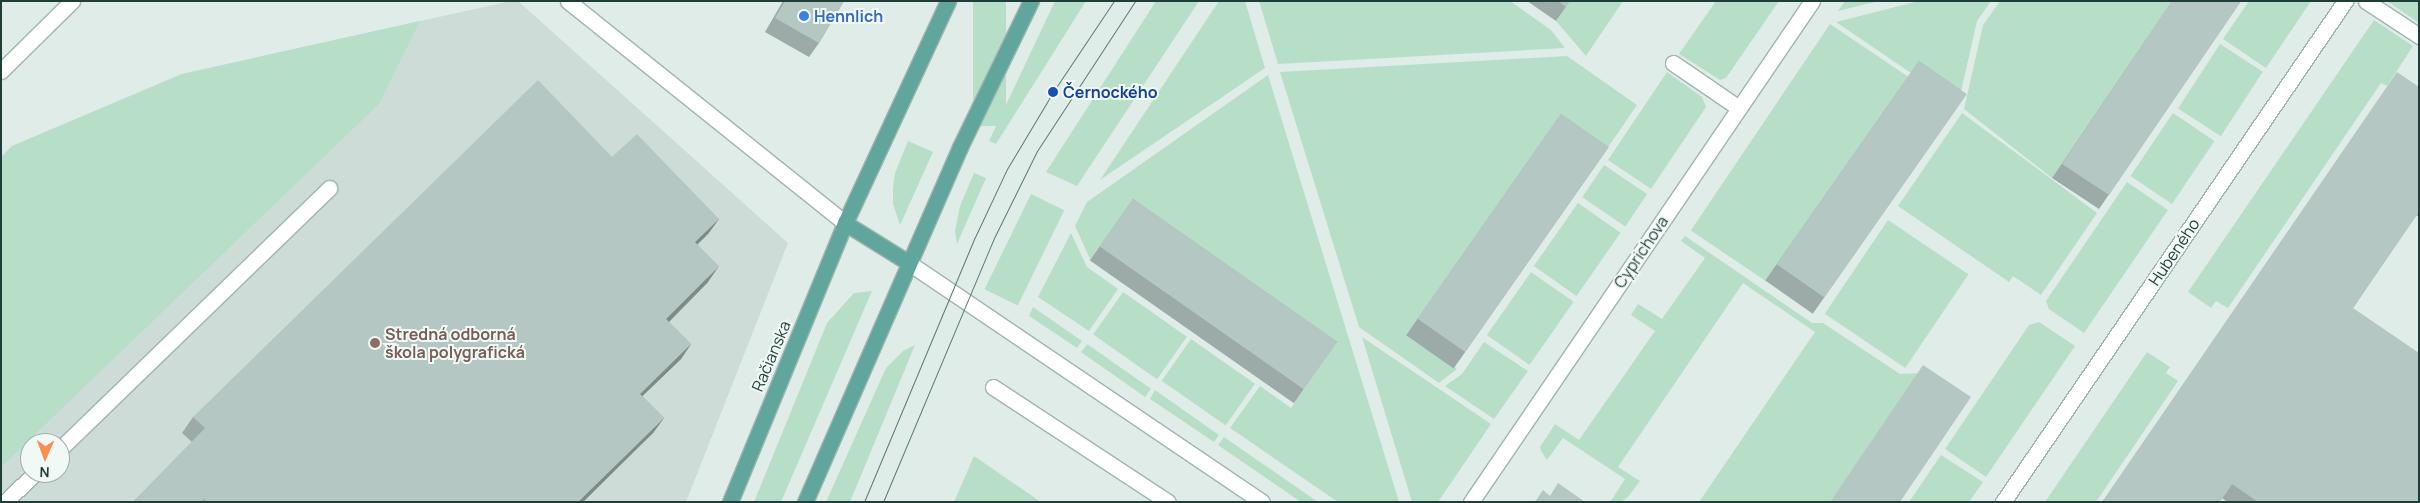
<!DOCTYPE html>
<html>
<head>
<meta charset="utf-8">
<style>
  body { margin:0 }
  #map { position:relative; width:2420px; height:503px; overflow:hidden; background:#e0ece8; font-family:Manrope,sans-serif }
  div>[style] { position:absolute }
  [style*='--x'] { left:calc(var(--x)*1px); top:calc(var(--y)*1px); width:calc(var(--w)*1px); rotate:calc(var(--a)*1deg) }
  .built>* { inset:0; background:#cedcd7 }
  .green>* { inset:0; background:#b7dfc7; transform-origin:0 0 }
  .roads { filter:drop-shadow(1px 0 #a2b4b0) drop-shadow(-1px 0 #a2b4b0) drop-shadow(0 1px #a2b4b0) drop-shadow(0 -1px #a2b4b0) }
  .minor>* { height:15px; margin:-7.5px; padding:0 7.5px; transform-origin:7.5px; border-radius:7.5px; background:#fff }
  .major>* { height:15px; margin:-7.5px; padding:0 7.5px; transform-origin:7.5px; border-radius:7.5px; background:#61a69c }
  .tram>* { height:1px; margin:-0.5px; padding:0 0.5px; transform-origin:0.5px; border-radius:0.5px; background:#597a75 }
  .wall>* { inset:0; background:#9caba7; transform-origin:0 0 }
  .shaded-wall>* { inset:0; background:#7f8b88 }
  .building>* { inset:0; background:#b5c7c2; transform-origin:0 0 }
  .dots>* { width:14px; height:14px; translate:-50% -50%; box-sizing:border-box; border:2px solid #f1f9f6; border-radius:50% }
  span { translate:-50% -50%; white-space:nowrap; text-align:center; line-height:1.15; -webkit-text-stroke:4px #f1f9f6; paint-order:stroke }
  .shop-label { font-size:16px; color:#366cbe; font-weight:700 }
  .left { translate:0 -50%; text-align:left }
  .transit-label { font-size:16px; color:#164399; font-weight:700 }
  .street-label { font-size:16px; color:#1f3e39 }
  .education-label { font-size:16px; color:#785e54; font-weight:700 }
  .frame { position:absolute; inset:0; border:2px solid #1f3e39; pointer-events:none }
  .north { position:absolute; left:20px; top:433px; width:50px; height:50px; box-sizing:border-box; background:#f1f9f6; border:1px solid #9daeaa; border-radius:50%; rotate:182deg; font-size:14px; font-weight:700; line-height:20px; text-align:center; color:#1f3e39 }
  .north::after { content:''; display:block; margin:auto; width:18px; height:22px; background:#fd8d4d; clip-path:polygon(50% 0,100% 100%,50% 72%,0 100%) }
</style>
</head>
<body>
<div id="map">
  <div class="built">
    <div style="clip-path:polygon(evenodd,511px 1px,518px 1px,788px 243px,686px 502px,1px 502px,1px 157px,12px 146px,181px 74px,511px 1px,30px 443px,60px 443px,60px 473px,30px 473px,30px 443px)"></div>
  </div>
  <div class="green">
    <div style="left:973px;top:1px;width:33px;height:125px"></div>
    <div style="clip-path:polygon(1055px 1px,1086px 1px,996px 144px,989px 141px)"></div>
    <div style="clip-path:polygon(1156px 1px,1199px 1px,1077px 186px,1046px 172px)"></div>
    <div style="clip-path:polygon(1219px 1px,1245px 1px,1265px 68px,1100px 180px)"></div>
    <div style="clip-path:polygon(1259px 1px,1510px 1px,1551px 30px,1565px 48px,1278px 64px)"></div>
    <div style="clip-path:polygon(1570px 1px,1623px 1px,1586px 56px,1556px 21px)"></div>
    <div style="clip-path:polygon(1716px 1px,1779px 1px,1726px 78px,1720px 80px,1679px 54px)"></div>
    <div style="clip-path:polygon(1845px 1px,1879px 1px,1838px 11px)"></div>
    <div style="clip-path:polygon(1919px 1px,1991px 1px,1977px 21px,1958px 105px,1836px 22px)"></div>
    <div style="clip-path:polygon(2000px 1px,2172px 1px,2052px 178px,1964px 109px,1983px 25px)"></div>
    <div style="clip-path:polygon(2249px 1px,2311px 1px,2266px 68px,2223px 39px)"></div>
    <div style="clip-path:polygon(2387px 1px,2419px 1px,2419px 23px)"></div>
    <div style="clip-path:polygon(2374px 20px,2413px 46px,2387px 86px,2381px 83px,2228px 308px,2216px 301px,2211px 308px,2188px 292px)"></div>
    <div style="clip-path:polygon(420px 21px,379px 104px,1px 467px,1px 157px,12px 146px,183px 74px)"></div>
    <div style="left:1830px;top:24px;width:94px;height:249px;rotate:34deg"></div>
    <div style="left:2220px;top:44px;width:51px;height:77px;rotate:33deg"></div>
    <div style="clip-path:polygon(1567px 56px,1637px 105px,1598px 162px,1409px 337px,1457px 369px,1439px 383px,1359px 327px,1280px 72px)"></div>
    <div style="clip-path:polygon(1667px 72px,1702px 97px,1706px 107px,1651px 189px,1608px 160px)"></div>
    <div style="clip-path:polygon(1268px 75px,1399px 502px,1338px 502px,1230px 428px,1260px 386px,1291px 408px,1328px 355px,1124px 214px,1091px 261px,1075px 226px,1087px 202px)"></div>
    <div style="clip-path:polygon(1962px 113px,2097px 213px,2041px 295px,2013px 276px,2009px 282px,1898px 206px)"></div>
    <div style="left:2173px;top:113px;width:50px;height:76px;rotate:34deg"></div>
    <div style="clip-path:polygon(908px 141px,933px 152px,900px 225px,893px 204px,893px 188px,895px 173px)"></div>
    <div style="left:1604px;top:165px;width:52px;height:39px;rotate:34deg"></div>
    <div style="clip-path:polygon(974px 173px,986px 178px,957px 244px,955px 231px,960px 206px)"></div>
    <div style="clip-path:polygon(2127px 182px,2168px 210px,2084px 333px,2049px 309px,2046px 301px)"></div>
    <div style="left:1031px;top:194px;width:37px;height:106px;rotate:26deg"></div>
    <div style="left:1578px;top:203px;width:52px;height:77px;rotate:35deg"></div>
    <div style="left:1888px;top:220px;width:97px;height:113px;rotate:34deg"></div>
    <div style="clip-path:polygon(1071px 233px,1087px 267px,1118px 289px,1089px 331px,1038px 297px)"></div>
    <div style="clip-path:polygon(1685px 236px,1812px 323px,1823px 323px,1900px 374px,1922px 373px,1830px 502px,1699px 502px,1815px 332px,1743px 283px,1618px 467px,1640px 481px,1628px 497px,1621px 502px,1610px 502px,1625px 479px,1563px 438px,1547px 460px,1541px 451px,1540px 447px,1555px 424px,1579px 440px,1655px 331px,1631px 315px,1638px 304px,1662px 319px,1705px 258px,1681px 241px)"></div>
    <div style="left:1531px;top:272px;width:52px;height:77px;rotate:35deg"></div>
    <div style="clip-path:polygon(872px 291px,781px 502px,754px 502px,827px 323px,854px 293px)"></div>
    <div style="left:1123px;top:292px;width:78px;height:52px;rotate:35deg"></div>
    <div style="clip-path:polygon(1033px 307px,1082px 341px,1077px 348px,1029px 316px)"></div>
    <div style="clip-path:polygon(2039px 322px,2075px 346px,1986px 477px,1945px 449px,2029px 325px)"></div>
    <div style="clip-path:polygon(1362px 337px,1491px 424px,1438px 502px,1412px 502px)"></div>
    <div style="left:1191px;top:339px;width:78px;height:51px;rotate:35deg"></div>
    <div style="clip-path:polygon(1484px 342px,1528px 371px,1494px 419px,1445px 386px,1462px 374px)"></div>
    <div style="left:1087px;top:344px;width:78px;height:10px;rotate:35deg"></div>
    <div style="clip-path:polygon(915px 345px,850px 502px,826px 502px,886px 368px,903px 351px)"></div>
    <div style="clip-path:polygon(2147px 352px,2170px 367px,2166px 373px,2178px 381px,2096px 502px,2045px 502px)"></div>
    <div style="clip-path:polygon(1155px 390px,1219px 435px,1214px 442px,1150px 399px)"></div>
    <div style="clip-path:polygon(1224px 437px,1318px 502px,1301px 502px,1218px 445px)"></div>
    <div style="clip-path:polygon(1941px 455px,1983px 482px,1969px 502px,1909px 502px)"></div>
    <div style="clip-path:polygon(974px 456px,1041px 502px,954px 502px)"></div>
  </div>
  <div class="roads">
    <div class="minor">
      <div style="--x:568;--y:1;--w:355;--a:38.7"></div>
      <div style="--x:2366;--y:1;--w:64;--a:33.4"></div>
      <div style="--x:1673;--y:63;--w:80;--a:34.3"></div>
      <div style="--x:1;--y:71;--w:100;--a:-44.6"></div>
      <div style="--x:909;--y:263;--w:426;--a:34.1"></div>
      <div style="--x:993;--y:387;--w:209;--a:33.3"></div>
      <div style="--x:60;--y:449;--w:375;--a:-44.1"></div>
      <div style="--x:5;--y:502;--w:42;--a:-44"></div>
      <div style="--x:1471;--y:502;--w:606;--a:-55.76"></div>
      <div style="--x:2003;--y:502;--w:607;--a:-55.68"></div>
    </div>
    <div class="major">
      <div style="--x:845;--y:223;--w:75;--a:32"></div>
      <div style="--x:730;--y:502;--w:302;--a:-67.6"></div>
      <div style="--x:845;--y:223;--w:245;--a:-65.1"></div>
      <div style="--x:805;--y:502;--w:387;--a:-66.4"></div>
      <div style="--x:960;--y:147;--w:162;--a:-64.1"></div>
    </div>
  </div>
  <div class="tram">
    <div style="--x:864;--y:502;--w:287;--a:-67.3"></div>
    <div style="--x:975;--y:237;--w:75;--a:-64.8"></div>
    <div style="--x:1007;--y:169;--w:90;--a:-59.1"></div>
    <div style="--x:1053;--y:92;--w:110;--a:-56.2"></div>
    <div style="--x:883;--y:502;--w:286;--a:-67.2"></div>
    <div style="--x:994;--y:238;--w:97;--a:-63.7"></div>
    <div style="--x:1037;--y:151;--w:179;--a:-56.8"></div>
  </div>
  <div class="wall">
    <div style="clip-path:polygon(783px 1px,844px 1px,819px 43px,809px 57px,765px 32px)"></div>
    <div style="clip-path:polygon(1527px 1px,1570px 1px,1556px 21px)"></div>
    <div style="clip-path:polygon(2172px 1px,2241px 1px,2099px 209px,2052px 178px)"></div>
    <div style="left:1919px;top:61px;width:58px;height:268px;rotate:35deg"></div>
    <div style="clip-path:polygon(2419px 87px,2419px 217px,2416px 215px,2353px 308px,2419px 502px,2227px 502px,2222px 498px)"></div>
    <div style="left:1561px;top:114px;width:58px;height:270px;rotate:35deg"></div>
    <div style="clip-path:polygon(612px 157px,719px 219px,708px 234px,698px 244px,708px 282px,669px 322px,691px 344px,681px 359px,642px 396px,664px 418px,653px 433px,583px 502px,133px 502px,192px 442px,182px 433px,193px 417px)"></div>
    <div style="left:1133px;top:199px;width:249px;height:75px;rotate:35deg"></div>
  </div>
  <div class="shaded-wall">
    <div style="clip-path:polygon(719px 219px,708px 234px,684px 257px,695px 242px)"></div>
    <div style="clip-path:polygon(719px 266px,708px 282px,656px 335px,666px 319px)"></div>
    <div style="clip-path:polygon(691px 344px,681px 359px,629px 409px,640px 394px)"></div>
    <div style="clip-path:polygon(664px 418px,653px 433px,583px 502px,578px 502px)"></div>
  </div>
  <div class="building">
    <div style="clip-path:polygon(785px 1px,844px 1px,819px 43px,775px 18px)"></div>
    <div style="clip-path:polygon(1558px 1px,1570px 1px,1566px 7px)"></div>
    <div style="clip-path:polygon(2172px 1px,2241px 1px,2109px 195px,2062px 164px)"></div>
    <div style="left:1919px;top:61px;width:58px;height:248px;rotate:35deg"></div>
    <div style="clip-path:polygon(2397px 72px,2419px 87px,2419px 212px,2353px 308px,2419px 353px,2419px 502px,2258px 502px,2232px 484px,2220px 502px,2102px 502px)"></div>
    <div style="clip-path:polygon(538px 80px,612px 157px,637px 134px,719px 219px,695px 242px,719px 266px,666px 319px,691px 344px,640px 394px,664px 418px,578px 502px,207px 502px,204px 499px,201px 502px,133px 502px,205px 428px,193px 417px)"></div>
    <div style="left:1561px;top:114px;width:58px;height:250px;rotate:35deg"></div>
    <div style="left:1133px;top:199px;width:249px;height:58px;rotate:35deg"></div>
    <div style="clip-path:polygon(1923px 365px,1971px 397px,1900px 502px,1830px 502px)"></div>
    <div style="clip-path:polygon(1558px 483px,1585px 502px,1535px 502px,1543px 490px,1550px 496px)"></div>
  </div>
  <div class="dots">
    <div style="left:804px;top:16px;background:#3f7fe0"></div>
    <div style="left:1053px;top:92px;background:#1a4fb4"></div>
    <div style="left:375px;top:343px;background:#8d6e63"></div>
  </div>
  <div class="shop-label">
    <span class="left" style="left:814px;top:16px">Hennlich</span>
  </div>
  <div class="transit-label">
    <span class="left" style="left:1063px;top:92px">Černockého</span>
  </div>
  <div class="street-label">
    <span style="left:1641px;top:252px;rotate:-56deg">Cyprichova</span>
    <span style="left:2174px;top:252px;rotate:-56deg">Hubeného</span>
    <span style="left:771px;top:356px;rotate:-67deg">Račianska</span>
  </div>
  <div class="education-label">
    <span class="left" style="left:385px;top:343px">Stredná odborná<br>škola polygrafická</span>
  </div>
  <div class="frame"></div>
  <div class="north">N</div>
</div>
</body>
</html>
